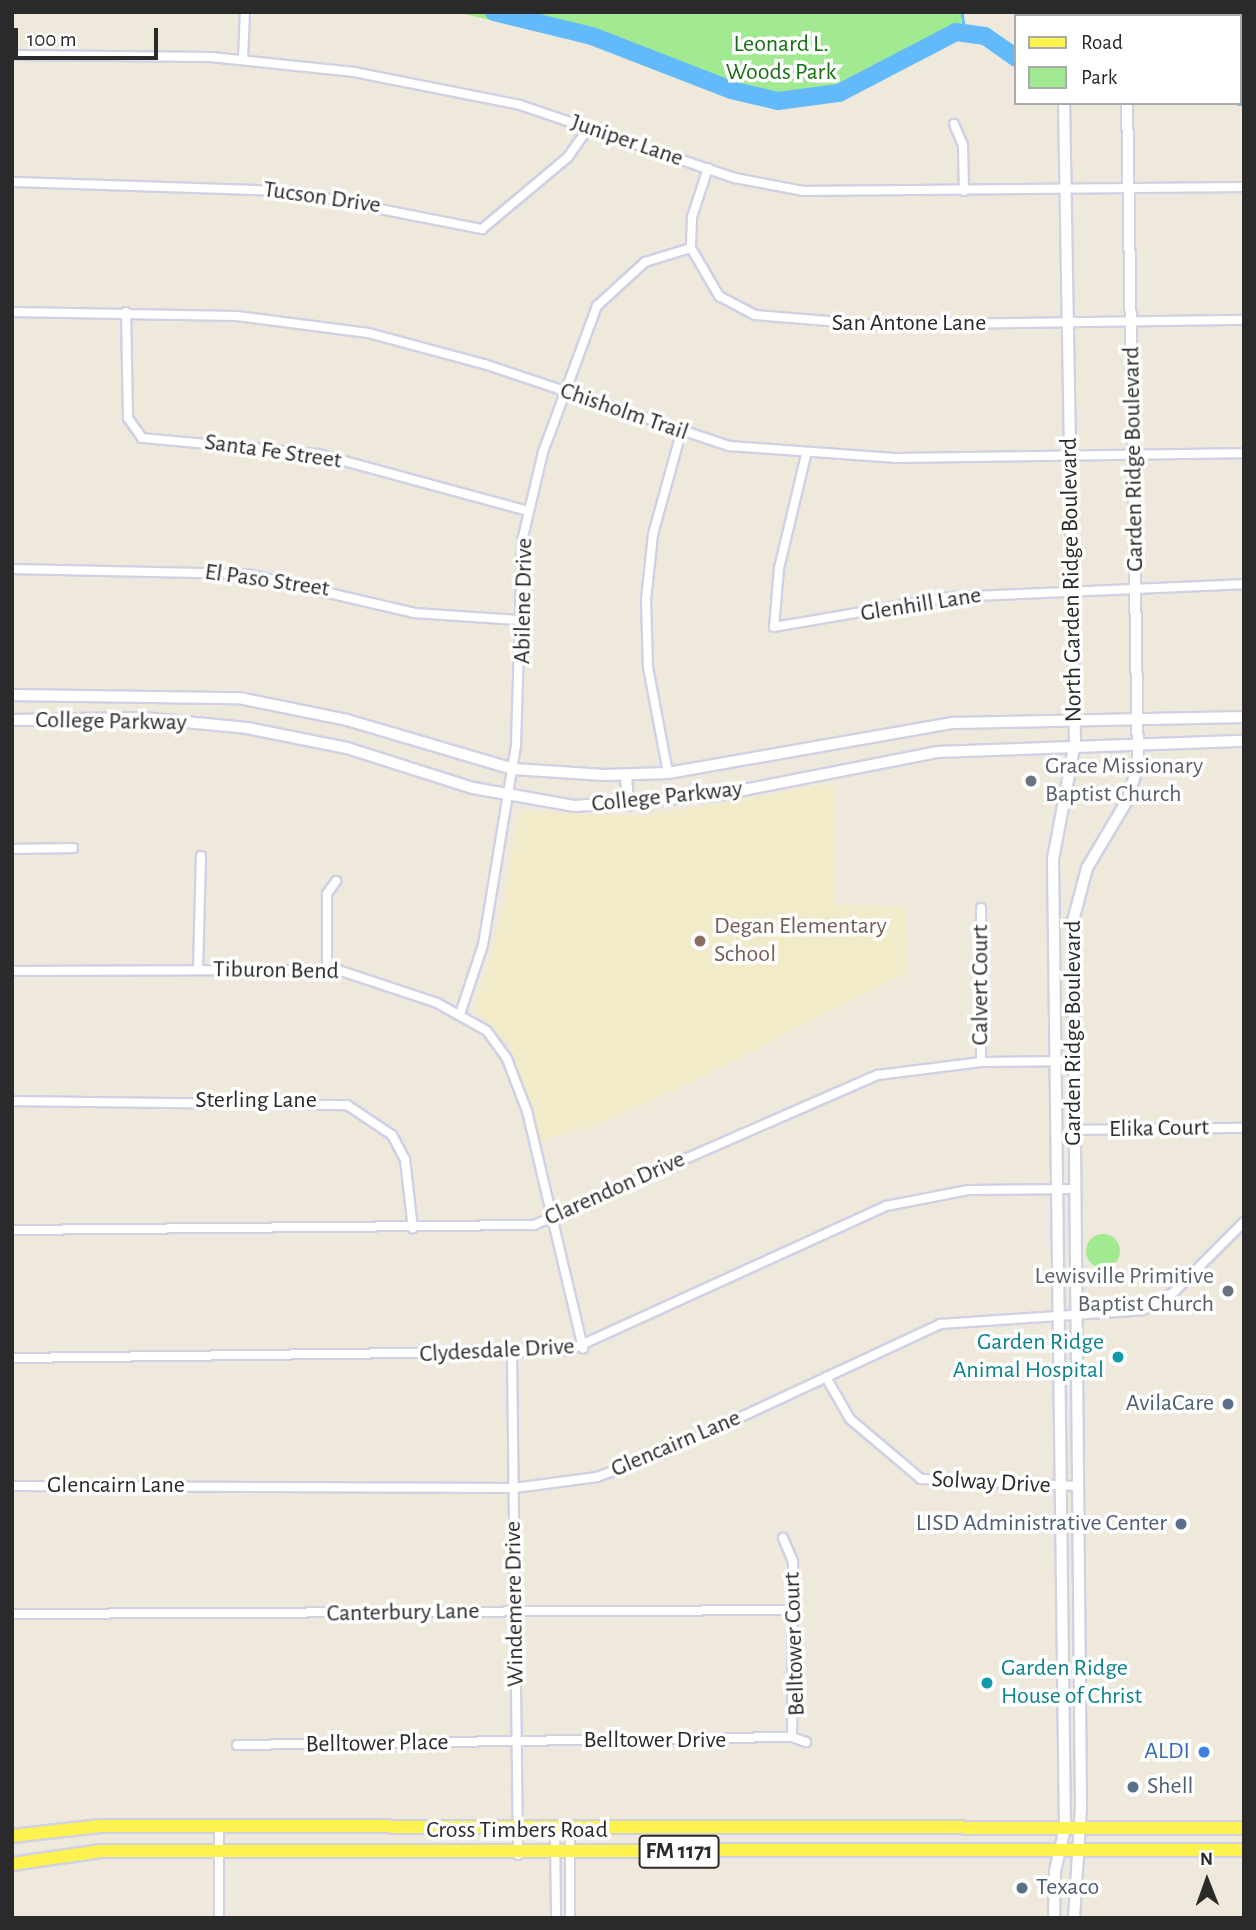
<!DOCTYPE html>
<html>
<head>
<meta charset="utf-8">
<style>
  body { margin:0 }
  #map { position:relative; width:1256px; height:1930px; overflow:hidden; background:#eee9db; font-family:"Alegreya Sans",sans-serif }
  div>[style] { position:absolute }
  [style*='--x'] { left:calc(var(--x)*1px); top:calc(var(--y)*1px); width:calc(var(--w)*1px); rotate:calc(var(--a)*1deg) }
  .education>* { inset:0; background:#f1ebc9 }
  .green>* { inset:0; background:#a2ea92 }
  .round { border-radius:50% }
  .stream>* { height:2.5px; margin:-1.25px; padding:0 1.25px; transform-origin:1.25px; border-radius:1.25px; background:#63bafa }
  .river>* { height:18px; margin:-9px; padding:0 9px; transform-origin:9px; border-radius:9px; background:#63bafa }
  .roads { filter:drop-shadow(2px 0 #d0d1e5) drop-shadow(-2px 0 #d0d1e5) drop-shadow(0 2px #d0d1e5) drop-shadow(0 -2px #d0d1e5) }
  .street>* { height:8px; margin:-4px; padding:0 4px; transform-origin:4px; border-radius:4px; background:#fff }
  .secondary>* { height:10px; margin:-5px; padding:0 5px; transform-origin:5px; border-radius:5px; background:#fff }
  .primary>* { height:12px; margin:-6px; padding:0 6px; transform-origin:6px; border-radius:6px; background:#fef24f }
  .dots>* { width:19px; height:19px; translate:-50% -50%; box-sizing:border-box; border:4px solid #fff; border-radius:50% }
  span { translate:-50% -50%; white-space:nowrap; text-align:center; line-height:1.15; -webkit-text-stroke:7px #fff; paint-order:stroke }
  .shield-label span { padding:2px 5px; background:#fff; border:2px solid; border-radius:5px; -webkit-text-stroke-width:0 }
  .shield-label { font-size:23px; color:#2a2a2a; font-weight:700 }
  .park-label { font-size:24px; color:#176f13 }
  .street-label { font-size:24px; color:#2a2a2a }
  .worship-label { font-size:24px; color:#5b616d }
  .left { translate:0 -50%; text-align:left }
  .right { translate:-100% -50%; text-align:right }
  .education-label { font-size:24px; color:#785e54 }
  .culture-label { font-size:24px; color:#0d838f }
  .service-label { font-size:24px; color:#4e5e75 }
  .shop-label { font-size:24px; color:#366cbe }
  .frame { position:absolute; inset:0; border:14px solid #2a2a2a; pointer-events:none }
  .legend { position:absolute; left:1014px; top:14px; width:228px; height:91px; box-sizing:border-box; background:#fff; border:2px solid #aaa; margin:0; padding:9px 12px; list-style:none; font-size:21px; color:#2a2a2a }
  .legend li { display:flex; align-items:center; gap:14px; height:35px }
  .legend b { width:35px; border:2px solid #aaa }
  .north { position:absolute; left:1172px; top:1846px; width:70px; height:70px; -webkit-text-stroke:5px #fff; paint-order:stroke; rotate:359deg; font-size:19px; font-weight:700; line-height:28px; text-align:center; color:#2a2a2a }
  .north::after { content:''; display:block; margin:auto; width:24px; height:32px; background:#2a2a2a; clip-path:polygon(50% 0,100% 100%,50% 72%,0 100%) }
  .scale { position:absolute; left:14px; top:28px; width:144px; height:32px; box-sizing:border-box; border:4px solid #2a2a2a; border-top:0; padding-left:9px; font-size:21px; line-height:24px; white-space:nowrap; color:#2a2a2a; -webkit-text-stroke:5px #fff; paint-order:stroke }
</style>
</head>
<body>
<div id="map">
  <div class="education">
    <div style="clip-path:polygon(834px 783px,835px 906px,906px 907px,907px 973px,676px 1090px,593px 1126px,539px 1141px,510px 1046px,475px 1010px,503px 909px,519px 812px,647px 816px)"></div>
  </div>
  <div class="green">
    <div style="clip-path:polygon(456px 12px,961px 12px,961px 38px,922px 47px,855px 92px,797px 107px,750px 102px,617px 50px)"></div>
    <div class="round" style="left:1086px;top:1234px;width:34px;height:34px"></div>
  </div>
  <div class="stream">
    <div style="--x:962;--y:12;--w:21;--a:82"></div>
  </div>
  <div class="river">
    <div style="--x:494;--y:12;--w:101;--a:13.8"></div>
    <div style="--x:592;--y:36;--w:149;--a:21.2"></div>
    <div style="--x:731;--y:90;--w:48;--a:13.2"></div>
    <div style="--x:778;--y:101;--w:62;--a:-7.5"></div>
    <div style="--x:839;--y:93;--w:132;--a:-27.5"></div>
    <div style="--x:956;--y:32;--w:29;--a:8"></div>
    <div style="--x:985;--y:36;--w:38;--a:35"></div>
    <div style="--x:1240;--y:97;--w:4;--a:0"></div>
  </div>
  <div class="roads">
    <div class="street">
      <div style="--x:12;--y:55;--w:199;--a:0.6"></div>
      <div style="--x:211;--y:57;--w:144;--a:6"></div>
      <div style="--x:354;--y:72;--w:169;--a:11.2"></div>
      <div style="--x:520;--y:105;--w:227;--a:18.8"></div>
      <div style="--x:735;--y:178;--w:69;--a:10.8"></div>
      <div style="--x:803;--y:191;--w:441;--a:-0.5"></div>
      <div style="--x:243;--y:59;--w:47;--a:-87.6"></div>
      <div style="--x:954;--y:124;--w:23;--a:67"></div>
      <div style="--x:963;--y:145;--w:46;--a:88.8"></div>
      <div style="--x:708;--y:168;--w:52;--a:108.1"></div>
      <div style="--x:692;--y:217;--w:31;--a:92"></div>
      <div style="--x:691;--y:248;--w:56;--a:59.7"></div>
      <div style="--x:719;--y:296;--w:41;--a:27.8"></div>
      <div style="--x:755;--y:315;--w:122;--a:4.7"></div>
      <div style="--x:877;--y:325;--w:367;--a:-0.8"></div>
      <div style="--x:12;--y:182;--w:276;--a:1.9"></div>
      <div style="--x:288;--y:191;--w:198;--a:11.1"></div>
      <div style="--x:482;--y:229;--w:112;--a:-39.9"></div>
      <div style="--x:568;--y:157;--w:35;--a:-55"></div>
      <div style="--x:12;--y:312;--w:225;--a:1"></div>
      <div style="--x:237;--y:316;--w:132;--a:7.4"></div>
      <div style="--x:368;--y:333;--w:120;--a:15"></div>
      <div style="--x:484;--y:364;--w:258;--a:18.5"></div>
      <div style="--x:729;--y:446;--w:166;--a:4.1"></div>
      <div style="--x:895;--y:458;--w:349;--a:-0.8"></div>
      <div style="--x:126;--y:312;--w:106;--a:88.9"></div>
      <div style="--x:128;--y:418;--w:24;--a:55"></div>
      <div style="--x:142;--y:438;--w:177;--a:5.2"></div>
      <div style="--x:318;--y:454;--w:218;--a:15.2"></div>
      <div style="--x:806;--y:455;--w:116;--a:103.4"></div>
      <div style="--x:779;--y:568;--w:59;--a:94.8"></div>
      <div style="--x:774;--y:627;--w:179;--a:-9.7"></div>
      <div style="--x:950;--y:597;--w:294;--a:-2.5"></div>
      <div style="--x:12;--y:569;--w:235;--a:1.2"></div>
      <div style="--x:247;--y:574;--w:171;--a:13.1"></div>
      <div style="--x:414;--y:613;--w:104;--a:3.9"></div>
      <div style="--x:668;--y:773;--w:108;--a:-100.7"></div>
      <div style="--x:648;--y:667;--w:67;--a:-91.7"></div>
      <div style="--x:646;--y:600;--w:66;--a:-83.9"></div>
      <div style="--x:653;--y:534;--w:105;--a:-74.5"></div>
      <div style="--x:12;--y:849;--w:61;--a:-0.9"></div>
      <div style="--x:981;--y:908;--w:154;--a:90"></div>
      <div style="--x:327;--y:969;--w:75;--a:-90"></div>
      <div style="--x:327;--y:894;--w:16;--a:-55"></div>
      <div style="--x:198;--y:970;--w:114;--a:-88.5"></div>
      <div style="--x:12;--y:971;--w:326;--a:-0.2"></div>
      <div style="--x:338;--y:970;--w:104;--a:18.4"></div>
      <div style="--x:437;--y:1003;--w:57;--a:29.2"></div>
      <div style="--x:487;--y:1031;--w:34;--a:54"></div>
      <div style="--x:507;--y:1059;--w:56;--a:69"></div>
      <div style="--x:527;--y:1111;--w:244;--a:76.7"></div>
      <div style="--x:460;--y:1014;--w:73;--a:-71.6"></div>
      <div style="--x:483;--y:945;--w:203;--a:-80.6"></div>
      <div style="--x:516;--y:745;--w:204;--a:-88.3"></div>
      <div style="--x:522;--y:541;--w:91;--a:-76.7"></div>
      <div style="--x:543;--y:452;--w:156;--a:-69.7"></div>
      <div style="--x:597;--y:306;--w:65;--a:-42.5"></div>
      <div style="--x:645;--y:262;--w:48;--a:-16.9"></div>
      <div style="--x:12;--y:1101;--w:335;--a:0.7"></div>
      <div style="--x:347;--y:1105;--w:54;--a:33.7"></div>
      <div style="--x:392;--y:1135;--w:27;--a:62"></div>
      <div style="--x:405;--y:1159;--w:70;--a:83.5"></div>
      <div style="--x:1074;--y:1130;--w:170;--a:-0.7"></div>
      <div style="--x:12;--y:1230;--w:522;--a:-0.55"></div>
      <div style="--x:534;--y:1225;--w:375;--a:-23.6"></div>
      <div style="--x:878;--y:1075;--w:104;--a:-7.2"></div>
      <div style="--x:981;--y:1062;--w:92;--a:-0.6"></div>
      <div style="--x:512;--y:1354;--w:501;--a:89.31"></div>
      <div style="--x:12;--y:1358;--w:556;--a:-0.72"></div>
      <div style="--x:568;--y:1351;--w:349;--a:-24.5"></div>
      <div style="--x:886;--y:1206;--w:84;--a:-11"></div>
      <div style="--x:968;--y:1190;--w:106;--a:-0.5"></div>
      <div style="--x:826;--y:1377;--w:48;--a:60.3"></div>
      <div style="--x:850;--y:1419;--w:93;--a:40.2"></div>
      <div style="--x:921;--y:1479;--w:157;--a:2.6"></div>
      <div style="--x:12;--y:1486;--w:502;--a:0.23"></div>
      <div style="--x:514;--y:1488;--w:84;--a:-7.5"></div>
      <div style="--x:597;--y:1477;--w:73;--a:-19.9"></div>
      <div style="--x:666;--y:1452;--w:302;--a:-25"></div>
      <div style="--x:940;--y:1324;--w:203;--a:-3.9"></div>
      <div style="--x:1143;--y:1310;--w:36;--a:-30"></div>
      <div style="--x:1174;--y:1292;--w:99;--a:-45"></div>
      <div style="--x:783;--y:1538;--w:26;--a:67"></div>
      <div style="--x:793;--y:1562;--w:175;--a:90.3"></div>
      <div style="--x:12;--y:1614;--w:782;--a:-0.29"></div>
      <div style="--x:792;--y:1737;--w:15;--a:20"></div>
      <div style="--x:237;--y:1745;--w:555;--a:-0.83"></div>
      <div style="--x:555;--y:1831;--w:87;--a:89.3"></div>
      <div style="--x:570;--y:1831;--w:87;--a:90"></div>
      <div style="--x:219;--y:1918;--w:90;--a:-90"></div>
    </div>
    <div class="secondary">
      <div style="--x:1063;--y:12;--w:4;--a:90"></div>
      <div style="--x:1126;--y:12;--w:4;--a:90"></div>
      <div style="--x:12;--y:695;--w:227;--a:0.8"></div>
      <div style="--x:239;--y:698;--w:110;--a:11.5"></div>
      <div style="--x:347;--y:720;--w:173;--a:16.4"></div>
      <div style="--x:513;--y:769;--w:92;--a:3.7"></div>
      <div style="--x:605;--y:775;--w:63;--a:-1.8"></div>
      <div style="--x:668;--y:773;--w:289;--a:-10"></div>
      <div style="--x:953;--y:723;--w:291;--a:-1.2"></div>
      <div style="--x:12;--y:720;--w:132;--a:-0.9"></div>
      <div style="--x:144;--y:718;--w:103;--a:5.5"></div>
      <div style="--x:247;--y:728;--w:102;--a:11.3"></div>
      <div style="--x:347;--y:748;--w:132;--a:17.6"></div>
      <div style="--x:473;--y:788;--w:104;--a:10"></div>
      <div style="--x:575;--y:806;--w:143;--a:-4.4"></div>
      <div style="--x:718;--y:795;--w:223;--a:-11.1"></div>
      <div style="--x:937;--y:752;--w:307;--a:-2.1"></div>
      <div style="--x:626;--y:775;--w:30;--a:86"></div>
      <div style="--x:1054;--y:1918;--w:47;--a:-88.8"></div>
      <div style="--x:1055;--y:1871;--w:44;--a:-76.9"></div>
      <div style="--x:1065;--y:1828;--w:969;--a:-90.71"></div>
      <div style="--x:1053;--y:859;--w:118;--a:-79.3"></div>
      <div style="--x:1075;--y:743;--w:640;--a:-90.98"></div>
      <div style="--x:1074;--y:1918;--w:110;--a:-86.4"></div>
      <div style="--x:1081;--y:1808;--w:887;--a:-90.52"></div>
      <div style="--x:1073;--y:921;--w:55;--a:-75.2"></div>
      <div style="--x:1087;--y:868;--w:80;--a:-59.3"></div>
      <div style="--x:1128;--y:799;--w:37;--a:-74"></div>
      <div style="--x:1138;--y:763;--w:660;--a:-90.95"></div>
    </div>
    <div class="primary">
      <div style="--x:12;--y:1836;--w:89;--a:-6.5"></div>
      <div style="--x:100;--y:1826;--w:1144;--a:0.1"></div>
      <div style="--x:12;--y:1864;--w:90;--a:-8.3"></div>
      <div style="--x:101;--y:1851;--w:1143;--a:-0.05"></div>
    </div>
  </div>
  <div class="dots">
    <div style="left:1031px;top:781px;background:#6b7280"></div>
    <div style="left:700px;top:941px;background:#8d6e63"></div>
    <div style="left:1228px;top:1291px;background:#6b7280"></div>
    <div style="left:1118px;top:1357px;background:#0f9aa8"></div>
    <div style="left:1228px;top:1404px;background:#5c6f8a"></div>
    <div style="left:1181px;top:1524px;background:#5c6f8a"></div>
    <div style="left:987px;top:1683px;background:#0f9aa8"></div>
    <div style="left:1204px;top:1752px;background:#3f7fe0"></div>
    <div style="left:1133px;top:1787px;background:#5c6f8a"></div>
    <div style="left:1022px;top:1888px;background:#5c6f8a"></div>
  </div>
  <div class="shield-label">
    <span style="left:679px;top:1852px">FM 1171</span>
  </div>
  <div class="park-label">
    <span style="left:781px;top:59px">Leonard L.<br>Woods Park</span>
  </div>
  <div class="street-label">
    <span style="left:627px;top:141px;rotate:19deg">Juniper Lane</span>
    <span style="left:322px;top:198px;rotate:8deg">Tucson Drive</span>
    <span style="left:909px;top:324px">San Antone Lane</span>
    <span style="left:624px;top:412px;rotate:19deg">Chisholm Trail</span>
    <span style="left:273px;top:452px;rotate:8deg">Santa Fe Street</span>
    <span style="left:1134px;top:459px;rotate:-91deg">Garden Ridge Boulevard</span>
    <span style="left:1072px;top:580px;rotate:-91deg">North Garden Ridge Boulevard</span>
    <span style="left:267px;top:581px;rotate:8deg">El Paso Street</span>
    <span style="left:524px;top:601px;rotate:-89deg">Abilene Drive</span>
    <span style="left:921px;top:605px;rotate:-9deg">Glenhill Lane</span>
    <span style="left:111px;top:722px;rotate:1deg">College Parkway</span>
    <span style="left:667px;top:797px;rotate:-6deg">College Parkway</span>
    <span style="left:276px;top:971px;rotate:1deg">Tiburon Bend</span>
    <span style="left:981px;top:985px;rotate:-90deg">Calvert Court</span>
    <span style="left:1074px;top:1033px;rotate:-90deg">Garden Ridge Boulevard</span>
    <span style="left:256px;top:1101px">Sterling Lane</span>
    <span style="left:1159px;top:1129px;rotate:-1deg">Elika Court</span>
    <span style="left:615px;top:1189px;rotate:-24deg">Clarendon Drive</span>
    <span style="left:497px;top:1351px;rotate:-3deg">Clydesdale Drive</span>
    <span style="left:676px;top:1444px;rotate:-23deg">Glencairn Lane</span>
    <span style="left:991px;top:1483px;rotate:3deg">Solway Drive</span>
    <span style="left:116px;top:1486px">Glencairn Lane</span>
    <span style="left:515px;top:1604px;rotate:-91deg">Windemere Drive</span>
    <span style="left:403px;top:1613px;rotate:-1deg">Canterbury Lane</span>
    <span style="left:795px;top:1644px;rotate:-92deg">Belltower Court</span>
    <span style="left:655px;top:1741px">Belltower Drive</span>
    <span style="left:377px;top:1744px;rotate:-1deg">Belltower Place</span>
    <span style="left:517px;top:1831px">Cross Timbers Road</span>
  </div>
  <div class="worship-label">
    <span class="left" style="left:1045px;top:781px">Grace Missionary<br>Baptist Church</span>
    <span class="right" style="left:1214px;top:1291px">Lewisville Primitive<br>Baptist Church</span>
  </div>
  <div class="education-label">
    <span class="left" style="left:714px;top:941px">Degan Elementary<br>School</span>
  </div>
  <div class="culture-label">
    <span class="right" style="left:1104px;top:1357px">Garden Ridge<br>Animal Hospital</span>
    <span class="left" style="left:1001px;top:1683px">Garden Ridge<br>House of Christ</span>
  </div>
  <div class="service-label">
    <span class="right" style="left:1214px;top:1404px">AvilaCare</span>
    <span class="right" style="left:1167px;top:1524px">LISD Administrative Center</span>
    <span class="left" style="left:1147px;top:1787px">Shell</span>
    <span class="left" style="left:1036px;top:1888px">Texaco</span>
  </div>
  <div class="shop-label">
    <span class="right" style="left:1190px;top:1752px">ALDI</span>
  </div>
  <div class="frame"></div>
  <ul class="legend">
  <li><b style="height:9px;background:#fef24f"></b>Road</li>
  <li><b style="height:19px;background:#a2ea92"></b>Park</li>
  </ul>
  <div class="north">N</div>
  <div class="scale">100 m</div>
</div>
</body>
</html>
